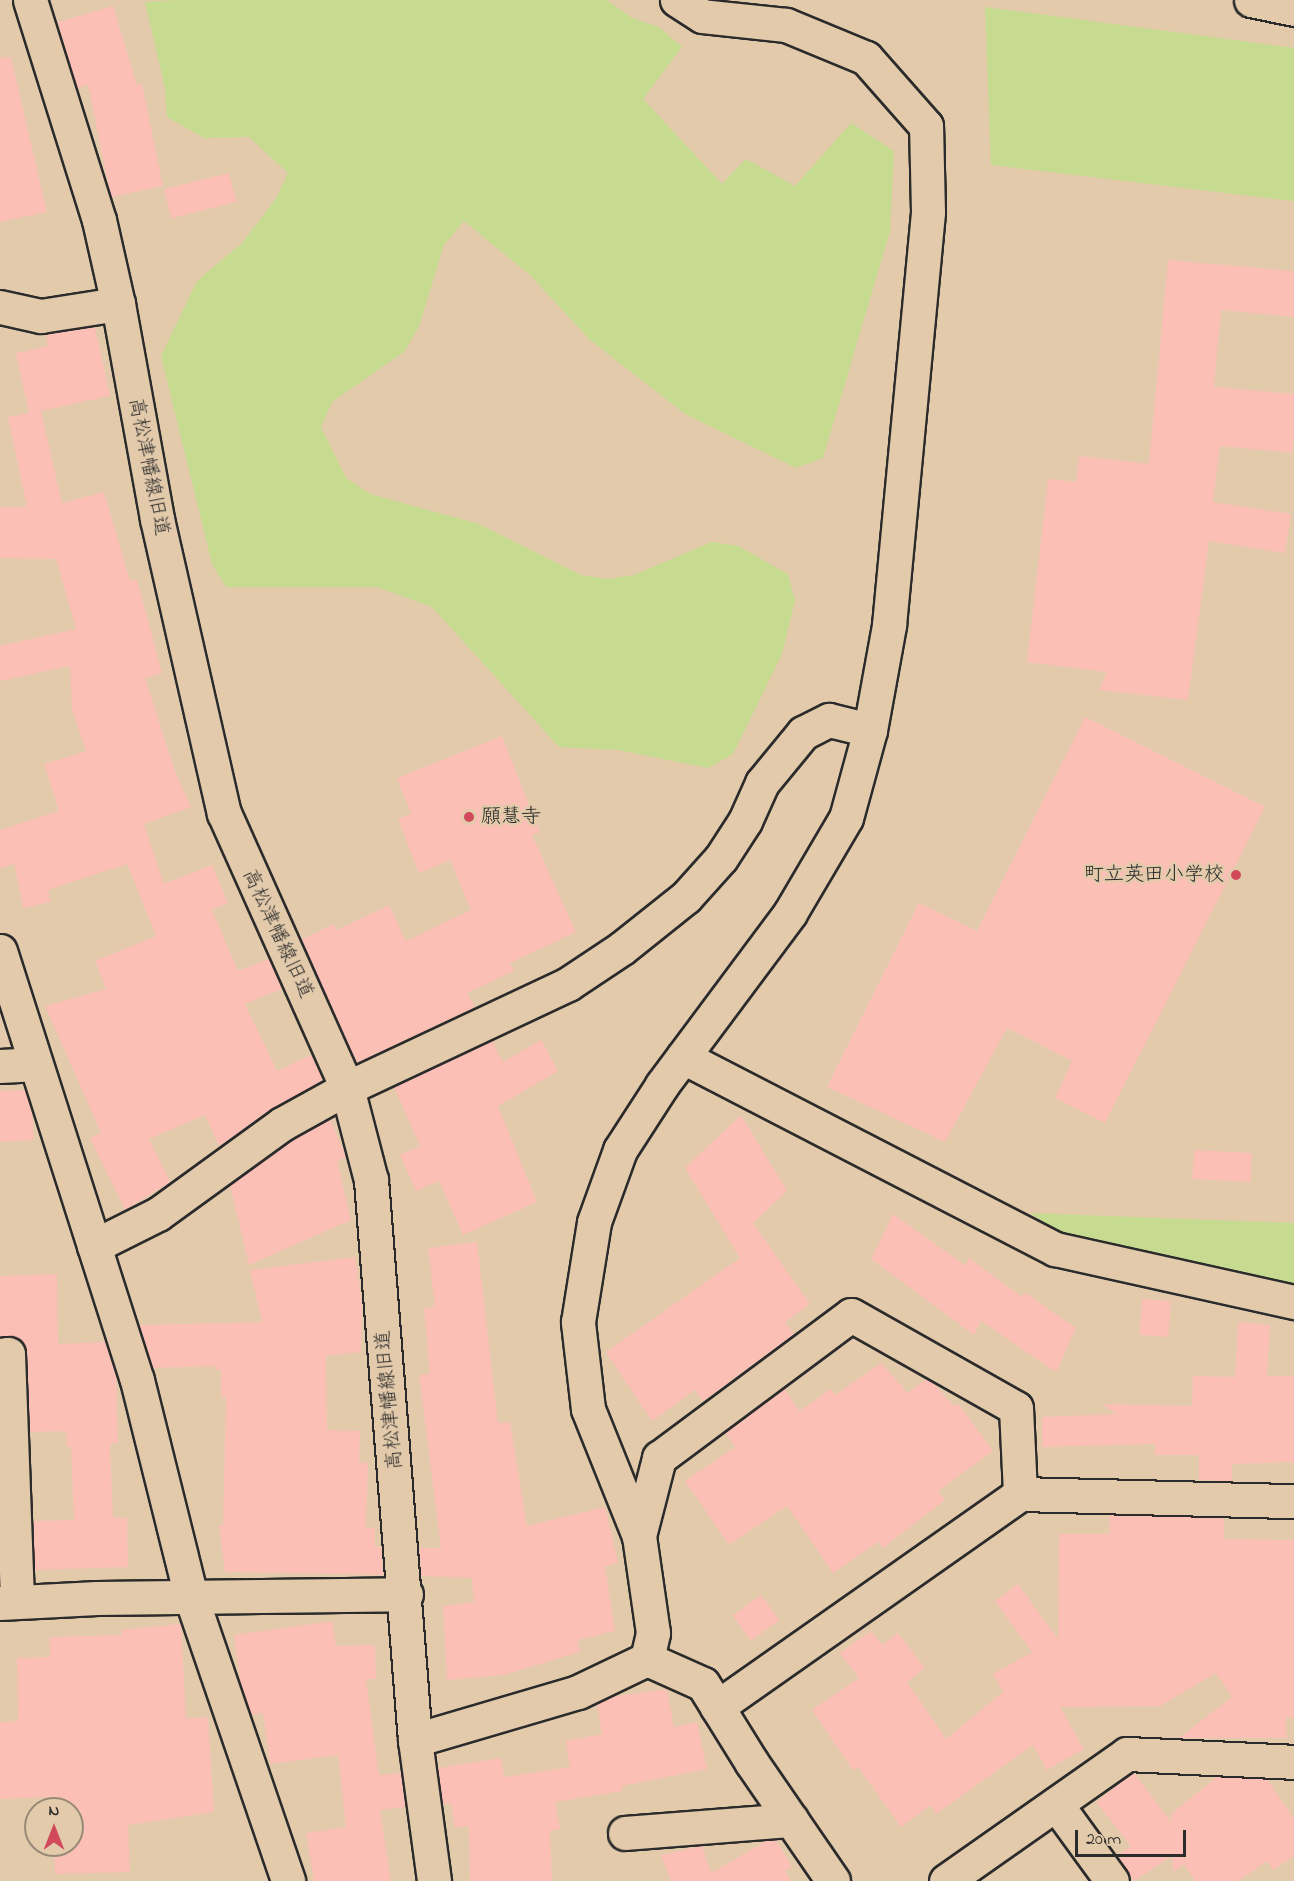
<!DOCTYPE html>
<html>
<head>
<meta charset="utf-8">
<style>
  body { margin:0 }
  #map { position:relative; width:1294px; height:1881px; overflow:hidden; background:#e2caab; font-family:"Indie Flower","Klee One",sans-serif }
  div>[style] { position:absolute }
  [style*='--x'] { left:calc(var(--x)*1px); top:calc(var(--y)*1px); width:calc(var(--w)*1px); rotate:calc(var(--a)*1deg) }
  .green>* { inset:0; background:#c7db90 }
  .building>* { inset:0; background:#fbbfb6; transform-origin:0 0 }
  .roads { filter:drop-shadow(2px 0 #2b2b2b) drop-shadow(-2px 0 #2b2b2b) drop-shadow(0 2px #2b2b2b) drop-shadow(0 -2px #2b2b2b) }
  .minor>* { height:33px; margin:-16.5px; padding:0 16.5px; transform-origin:16.5px; border-radius:16.5px; background:#e2caab }
  .dots>* { width:16px; height:16px; translate:-50% -50%; box-sizing:border-box; border:3px solid #e2caab; border-radius:50% }
  span { translate:-50% -50%; white-space:nowrap; text-align:center; line-height:1.15; -webkit-text-stroke:5px #e2caab; paint-order:stroke }
  .street-label { font-size:20px; color:#2b2b2b }
  .poi-label { font-size:20px; color:#2b2b2b }
  .left { translate:0 -50%; text-align:left }
  .right { translate:-100% -50%; text-align:right }
  .north { position:absolute; left:24px; top:1797px; width:60px; height:60px; box-sizing:border-box; background:#e2caab; border:2px solid #998a78; border-radius:50%; rotate:0deg; font-size:16px; font-weight:700; line-height:24px; text-align:center; color:#2b2b2b }
  .north::after { content:''; display:block; margin:auto; width:21px; height:27px; background:#d1495b; clip-path:polygon(50% 0,100% 100%,50% 72%,0 100%) }
  .scale { position:absolute; left:1075px; top:1830px; width:111px; height:27px; box-sizing:border-box; border:3px solid #2b2b2b; border-top:0; padding-left:8px; font-size:18px; line-height:21px; white-space:nowrap; color:#2b2b2b; -webkit-text-stroke:4px #e2caab; paint-order:stroke }
</style>
</head>
<body>
<div id="map">
  <div class="green">
    <div style="clip-path:polygon(177px 0,607px 0,632px 18px,659px 27px,682px 47px,643px 99px,722px 184px,746px 159px,795px 186px,851px 123px,894px 151px,890px 231px,823px 458px,796px 468px,685px 414px,590px 340px,530px 275px,464px 221px,444px 245px,419px 326px,405px 351px,332px 402px,321px 427px,346px 478px,370px 494px,479px 524px,581px 575px,607px 579px,634px 575px,712px 542px,738px 546px,788px 574px,795px 600px,782px 654px,733px 754px,708px 768px,618px 750px,559px 747px,432px 607px,377px 587px,226px 587px,212px 564px,161px 356px,197px 281px,242px 243px,277px 197px,288px 173px,249px 137px,204px 138px,167px 117px,165px 88px,145px 2px)"></div>
    <div style="clip-path:polygon(985px 7px,1294px 48px,1294px 201px,991px 165px)"></div>
    <div style="clip-path:polygon(1030px 1213px,1294px 1223px,1294px 1291px,1064px 1236px)"></div>
  </div>
  <div class="building">
    <div style="clip-path:polygon(113px 6px,137px 85px,142px 84px,163px 186px,111px 197px,88px 85px,77px 88px,58px 22px)"></div>
    <div style="clip-path:polygon(11px 57px,47px 212px,0 222px,0 58px)"></div>
    <div style="left:229px;top:173px;width:30px;height:67px;rotate:76deg"></div>
    <div style="clip-path:polygon(1168px 260px,1294px 271px,1294px 317px,1221px 310px,1214px 387px,1294px 394px,1294px 436px,1292px 453px,1220px 446px,1213px 502px,1291px 514px,1285px 553px,1209px 541px,1188px 700px,1099px 690px,1107px 672px,1027px 662px,1048px 479px,1076px 482px,1079px 456px,1149px 464px)"></div>
    <div style="clip-path:polygon(95px 327px,110px 396px,41px 411px,62px 503px,104px 492px,130px 581px,137px 579px,162px 673px,145px 678px,176px 774px,191px 807px,144px 824px,164px 884px,212px 865px,228px 903px,212px 910px,238px 971px,269px 959px,282px 989px,245px 1004px,277px 1071px,311px 1055px,323px 1080px,271px 1109px,219px 1146px,205px 1115px,149px 1139px,170px 1182px,125px 1210px,90px 1138px,101px 1133px,45px 1006px,106px 989px,95px 961px,156px 936px,127px 864px,48px 890px,51px 902px,23px 908px,14px 864px,0 868px,0 830px,59px 811px,44px 764px,86px 751px,72px 709px,70px 666px,0 681px,0 646px,76px 629px,56px 559px,0 558px,0 507px,27px 507px,8px 417px,29px 413px,16px 353px,48px 346px,46px 334px)"></div>
    <div style="clip-path:polygon(1085px 717px,1265px 807px,1105px 1123px,1055px 1098px,1072px 1061px,1007px 1028px,945px 1142px,827px 1087px,919px 903px,977px 931px)"></div>
    <div style="clip-path:polygon(502px 736px,540px 832px,532px 835px,576px 932px,510px 963px,514px 971px,467px 993px,475px 1007px,356px 1063px,301px 940px,334px 924px,337px 930px,389px 905px,406px 941px,471px 910px,450px 860px,419px 873px,398px 819px,411px 814px,397px 778px)"></div>
    <div style="clip-path:polygon(541px 1040px,558px 1071px,498px 1106px,537px 1202px,463px 1235px,439px 1181px,416px 1191px,400px 1155px,420px 1146px,394px 1087px,492px 1041px,503px 1062px)"></div>
    <div style="clip-path:polygon(25px 1090px,32px 1114px,34px 1140px,0 1142px,0 1091px)"></div>
    <div style="clip-path:polygon(741px 1115px,787px 1191px,753px 1223px,810px 1304px,785px 1322px,794px 1334px,703px 1401px,695px 1390px,652px 1421px,606px 1352px,740px 1258px,685px 1168px)"></div>
    <div style="clip-path:polygon(330px 1119px,346px 1157px,337px 1161px,351px 1220px,249px 1265px,230px 1185px,292px 1140px)"></div>
    <div style="left:1194px;top:1150px;width:58px;height:29px;rotate:3deg"></div>
    <div style="clip-path:polygon(893px 1214px,966px 1266px,969px 1258px,1022px 1297px,1024px 1292px,1076px 1328px,1056px 1372px,981px 1321px,974px 1335px,871px 1259px)"></div>
    <div style="clip-path:polygon(477px 1242px,498px 1423px,510px 1422px,527px 1526px,605px 1507px,618px 1563px,605px 1566px,615px 1631px,578px 1640px,580px 1652px,504px 1675px,447px 1680px,443px 1606px,474px 1602px,472px 1578px,421px 1576px,419px 1548px,441px 1548px,419px 1375px,430px 1374px,424px 1308px,435px 1307px,428px 1248px)"></div>
    <div style="clip-path:polygon(355px 1257px,362px 1303px,361px 1352px,326px 1356px,327px 1430px,360px 1431px,359px 1462px,368px 1463px,366px 1527px,375px 1528px,375px 1547px,381px 1547px,383px 1575px,225px 1572px,219px 1525px,223px 1525px,226px 1397px,221px 1397px,221px 1370px,215px 1370px,215px 1366px,153px 1368px,140px 1325px,262px 1322px,250px 1270px)"></div>
    <div style="clip-path:polygon(57px 1274px,58px 1344px,105px 1342px,116px 1375px,118px 1443px,110px 1444px,113px 1518px,127px 1518px,128px 1567px,35px 1570px,33px 1521px,74px 1520px,71px 1446px,67px 1447px,66px 1431px,30px 1432px,27px 1353px,16px 1337px,0 1336px,0 1276px)"></div>
    <div style="left:1142px;top:1299px;width:29px;height:36px;rotate:4deg"></div>
    <div style="clip-path:polygon(1238px 1322px,1270px 1325px,1267px 1376px,1294px 1376px,1294px 1462px,1232px 1464px,1232px 1481px,1199px 1480px,1199px 1455px,1155px 1455px,1155px 1444px,1042px 1447px,1042px 1417px,1117px 1414px,1102px 1404px,1192px 1406px,1193px 1376px,1235px 1377px)"></div>
    <div style="clip-path:polygon(881px 1363px,908px 1393px,926px 1379px,934px 1384px,954px 1406px,958px 1403px,993px 1451px,938px 1491px,945px 1500px,883px 1548px,878px 1542px,833px 1573px,787px 1506px,729px 1545px,685px 1481px,735px 1447px,725px 1432px,784px 1388px,799px 1411px,831px 1389px,835px 1395px)"></div>
    <div style="clip-path:polygon(1109px 1515px,1224px 1518px,1224px 1539px,1294px 1540px,1294px 1718px,1286px 1717px,1287px 1738px,1179px 1738px,1232px 1697px,1216px 1673px,1160px 1706px,1060px 1707px,1084px 1749px,1047px 1770px,1033px 1745px,936px 1814px,931px 1805px,901px 1827px,858px 1767px,853px 1770px,812px 1710px,859px 1678px,840px 1653px,871px 1631px,882px 1645px,898px 1633px,925px 1668px,907px 1682px,946px 1739px,1003px 1692px,993px 1674px,1032px 1652px,995px 1601px,1018px 1584px,1058px 1639px,1059px 1534px,1110px 1534px)"></div>
    <div style="left:761px;top:1595px;width:31px;height:35px;rotate:54deg"></div>
    <div style="clip-path:polygon(332px 1621px,336px 1646px,375px 1645px,376px 1679px,366px 1679px,379px 1775px,401px 1773px,405px 1807px,380px 1810px,391px 1881px,314px 1881px,306px 1833px,346px 1827px,338px 1755px,270px 1764px,263px 1713px,251px 1715px,241px 1686px,234px 1635px)"></div>
    <div style="clip-path:polygon(181px 1624px,186px 1719px,208px 1717px,214px 1812px,128px 1825px,130px 1872px,55px 1874px,54px 1845px,72px 1845px,72px 1809px,53px 1809px,53px 1797px,0 1799px,0 1722px,18px 1721px,17px 1658px,50px 1657px,49px 1637px,122px 1635px,121px 1630px)"></div>
    <div style="clip-path:polygon(667px 1689px,674px 1727px,697px 1722px,707px 1769px,622px 1786px,622px 1791px,555px 1802px,560px 1829px,550px 1831px,552px 1881px,470px 1881px,469px 1826px,455px 1828px,451px 1803px,442px 1804px,438px 1768px,501px 1758px,504px 1777px,570px 1767px,565px 1741px,602px 1734px,597px 1704px,610px 1697px)"></div>
    <div style="clip-path:polygon(1134px 1773px,1171px 1822px,1171px 1814px,1217px 1777px,1267px 1779px,1294px 1819px,1294px 1856px,1273px 1870px,1267px 1861px,1238px 1881px,1195px 1881px,1184px 1864px,1173px 1872px,1172px 1856px,1134px 1881px,1117px 1856px,1131px 1846px,1096px 1802px)"></div>
    <div style="clip-path:polygon(776px 1840px,792px 1867px,785px 1871px,791px 1881px,671px 1881px,661px 1855px,702px 1846px,711px 1873px,766px 1841px)"></div>
  </div>
  <div class="roads">
    <div class="minor">
      <div style="--x:30;--y:0;--w:231;--a:72.6"></div>
      <div style="--x:99;--y:220;--w:86;--a:77.3"></div>
      <div style="--x:118;--y:304;--w:219;--a:79.7"></div>
      <div style="--x:157;--y:519;--w:302;--a:77.2"></div>
      <div style="--x:224;--y:813;--w:301;--a:65.9"></div>
      <div style="--x:347;--y:1088;--w:95;--a:75.4"></div>
      <div style="--x:371;--y:1180;--w:562;--a:85.51"></div>
      <div style="--x:415;--y:1740;--w:142;--a:82.3"></div>
      <div style="--x:1251;--y:0;--w:44;--a:11.8"></div>
      <div style="--x:0;--y:307;--w:42;--a:12.4"></div>
      <div style="--x:41;--y:316;--w:78;--a:-8.9"></div>
      <div style="--x:0;--y:951;--w:450;--a:72.3"></div>
      <div style="--x:137;--y:1380;--w:224;--a:76"></div>
      <div style="--x:191;--y:1597;--w:300;--a:71.1"></div>
      <div style="--x:683;--y:1057;--w:419;--a:27.3"></div>
      <div style="--x:1055;--y:1249;--w:245;--a:12.5"></div>
      <div style="--x:0;--y:1066;--w:34;--a:-3"></div>
      <div style="--x:94;--y:1246;--w:72;--a:-26.6"></div>
      <div style="--x:158;--y:1214;--w:153;--a:-36"></div>
      <div style="--x:282;--y:1124;--w:74;--a:-29"></div>
      <div style="--x:347;--y:1088;--w:244;--a:-25.2"></div>
      <div style="--x:568;--y:984;--w:65;--a:-33.7"></div>
      <div style="--x:622;--y:948;--w:82;--a:-38.6"></div>
      <div style="--x:686;--y:897;--w:52;--a:-48.1"></div>
      <div style="--x:721;--y:858;--w:44;--a:-57"></div>
      <div style="--x:745;--y:821;--w:42;--a:-65.9"></div>
      <div style="--x:762;--y:783;--w:65;--a:-50.6"></div>
      <div style="--x:803;--y:733;--w:29;--a:-27"></div>
      <div style="--x:829;--y:720;--w:42;--a:13.7"></div>
      <div style="--x:0;--y:1355;--w:8;--a:-7"></div>
      <div style="--x:8;--y:1354;--w:248;--a:87.9"></div>
      <div style="--x:639;--y:1536;--w:81;--a:-75.6"></div>
      <div style="--x:659;--y:1458;--w:239;--a:-36.7"></div>
      <div style="--x:851;--y:1315;--w:189;--a:29.4"></div>
      <div style="--x:1016;--y:1408;--w:86;--a:87.3"></div>
      <div style="--x:1020;--y:1494;--w:274;--a:1.5"></div>
      <div style="--x:0;--y:1603;--w:97;--a:-3"></div>
      <div style="--x:97;--y:1598;--w:309;--a:-0.7"></div>
      <div style="--x:647;--y:1659;--w:61;--a:24.1"></div>
      <div style="--x:703;--y:1684;--w:93;--a:58.2"></div>
      <div style="--x:752;--y:1763;--w:143;--a:55.5"></div>
      <div style="--x:717;--y:1707;--w:370;--a:-35.1"></div>
      <div style="--x:415;--y:1740;--w:170;--a:-16.4"></div>
      <div style="--x:578;--y:1692;--w:76;--a:-25.6"></div>
      <div style="--x:647;--y:1659;--w:27;--a:-77"></div>
      <div style="--x:653;--y:1633;--w:98;--a:-98.2"></div>
      <div style="--x:639;--y:1536;--w:137;--a:-111.9"></div>
      <div style="--x:588;--y:1409;--w:88;--a:-96.6"></div>
      <div style="--x:578;--y:1322;--w:101;--a:-80.9"></div>
      <div style="--x:594;--y:1222;--w:77;--a:-70.1"></div>
      <div style="--x:620;--y:1150;--w:77;--a:-57.1"></div>
      <div style="--x:662;--y:1085;--w:214;--a:-53.3"></div>
      <div style="--x:790;--y:913;--w:110;--a:-59.5"></div>
      <div style="--x:846;--y:818;--w:91;--a:-74.7"></div>
      <div style="--x:870;--y:730;--w:107;--a:-79.7"></div>
      <div style="--x:889;--y:625;--w:415;--a:-84.6"></div>
      <div style="--x:928;--y:212;--w:86;--a:-91.3"></div>
      <div style="--x:926;--y:126;--w:91;--a:-131.4"></div>
      <div style="--x:866;--y:58;--w:87;--a:-157.6"></div>
      <div style="--x:786;--y:25;--w:84;--a:-173.9"></div>
      <div style="--x:702;--y:16;--w:30;--a:-147"></div>
      <div style="--x:1056;--y:1804;--w:95;--a:54"></div>
      <div style="--x:625;--y:1833;--w:167;--a:-4.5"></div>
      <div style="--x:946;--y:1881;--w:221;--a:-35.1"></div>
      <div style="--x:1127;--y:1754;--w:167;--a:2.7"></div>
    </div>
  </div>
  <div class="dots">
    <div style="left:469px;top:817px;background:#d1495b"></div>
    <div style="left:1236px;top:875px;background:#d1495b"></div>
  </div>
  <div class="street-label">
    <span style="left:148px;top:467px;rotate:79deg">高松津幡線旧道</span>
    <span style="left:277px;top:934px;rotate:65deg">高松津幡線旧道</span>
    <span style="left:390px;top:1400px;rotate:-95deg">高松津幡線旧道</span>
  </div>
  <div class="poi-label">
    <span class="left" style="left:481px;top:817px">願慧寺</span>
    <span class="right" style="left:1224px;top:875px">町立英田小学校</span>
  </div>
  <div class="north">N</div>
  <div class="scale">20 m</div>
</div>
</body>
</html>
